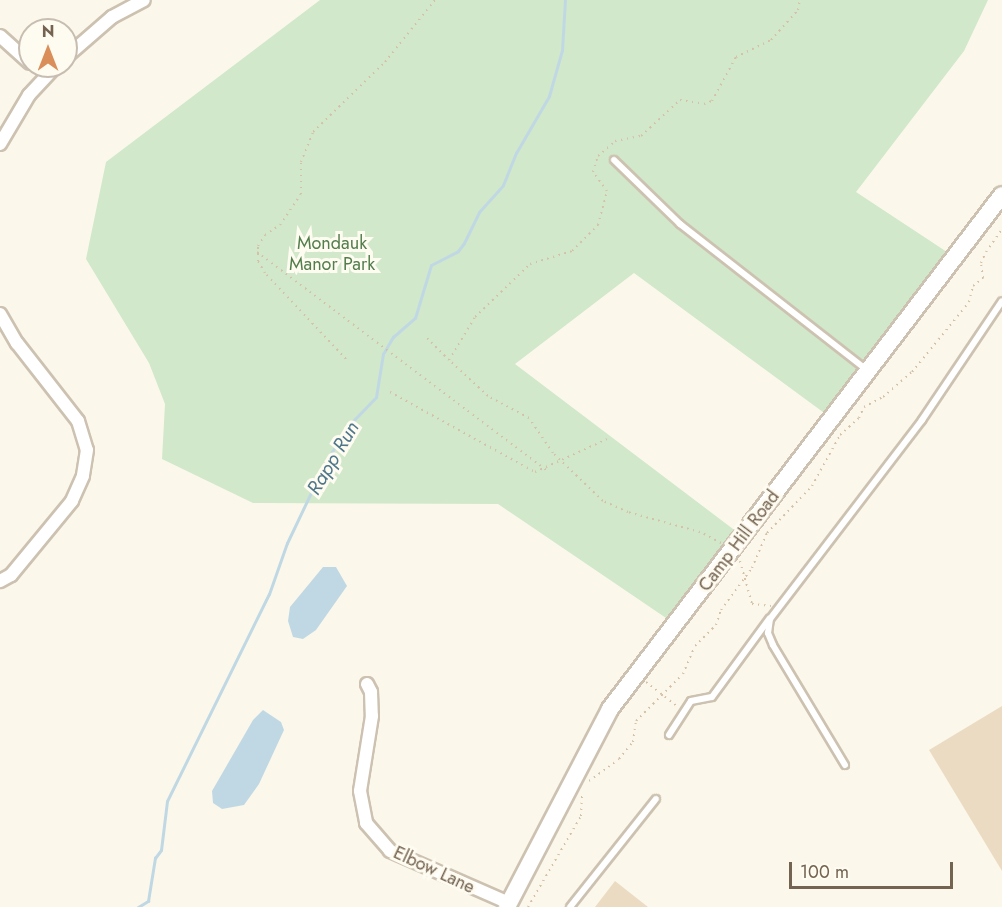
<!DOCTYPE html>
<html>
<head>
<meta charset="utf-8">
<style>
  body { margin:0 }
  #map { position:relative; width:1002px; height:907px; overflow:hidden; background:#fbf8eb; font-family:Jost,sans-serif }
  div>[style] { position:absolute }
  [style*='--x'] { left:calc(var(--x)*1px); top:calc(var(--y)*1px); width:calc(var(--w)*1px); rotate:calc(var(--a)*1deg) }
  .green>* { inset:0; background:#d1e8ca }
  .water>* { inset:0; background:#c0d8e4 }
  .stream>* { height:3px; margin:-1.5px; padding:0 1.5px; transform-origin:1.5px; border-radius:1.5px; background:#c0d8e4 }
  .building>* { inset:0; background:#ecdbc3 }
  .path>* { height:2px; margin-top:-1px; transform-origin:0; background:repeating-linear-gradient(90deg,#d4c1a7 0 1.5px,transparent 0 6px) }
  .roads { filter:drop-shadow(2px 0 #cdc2b1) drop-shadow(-2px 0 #cdc2b1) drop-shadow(0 2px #cdc2b1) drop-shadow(0 -2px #cdc2b1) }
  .lane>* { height:6px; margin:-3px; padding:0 3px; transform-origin:3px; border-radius:3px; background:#fff }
  .street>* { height:12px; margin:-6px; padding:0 6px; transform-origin:6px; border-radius:6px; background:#fff }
  .secondary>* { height:16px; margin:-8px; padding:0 8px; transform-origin:8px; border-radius:8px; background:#fff }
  span { translate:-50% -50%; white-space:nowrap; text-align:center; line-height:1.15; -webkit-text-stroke:6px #fefbf1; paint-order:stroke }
  .park-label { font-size:18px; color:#527e4c }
  .street-label { font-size:18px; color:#746350 }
  .water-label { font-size:20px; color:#4e778c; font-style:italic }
  .north { position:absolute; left:18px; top:18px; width:60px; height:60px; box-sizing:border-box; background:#fefbf1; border:2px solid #c7beb1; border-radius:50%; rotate:0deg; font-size:16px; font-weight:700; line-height:24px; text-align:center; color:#746350 }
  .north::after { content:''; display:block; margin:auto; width:21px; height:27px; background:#da8f5b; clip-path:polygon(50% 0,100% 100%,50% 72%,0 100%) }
  .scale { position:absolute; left:789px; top:862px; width:164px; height:27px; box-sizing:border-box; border:3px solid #746350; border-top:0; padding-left:8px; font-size:18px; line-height:21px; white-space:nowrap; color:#746350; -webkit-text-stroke:4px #fefbf1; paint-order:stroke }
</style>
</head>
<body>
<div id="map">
  <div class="green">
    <div style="clip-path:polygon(320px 0,988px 0,964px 51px,856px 192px,950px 254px,827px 415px,634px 273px,515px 364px,737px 532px,669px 620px,498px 504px,253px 503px,162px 459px,165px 404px,149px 363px,86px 259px,106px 162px)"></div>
  </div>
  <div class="water">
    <div style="clip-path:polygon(323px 567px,336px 567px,347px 586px,316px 630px,303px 639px,293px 637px,288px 621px,290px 607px)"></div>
    <div style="clip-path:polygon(263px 710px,281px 722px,284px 730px,259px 784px,244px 805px,222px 809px,213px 803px,212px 791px,253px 720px)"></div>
  </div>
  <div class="stream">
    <div style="--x:138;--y:907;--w:12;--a:-31"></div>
    <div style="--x:148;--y:901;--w:44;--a:-80.8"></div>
    <div style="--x:155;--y:858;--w:10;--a:-53"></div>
    <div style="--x:161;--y:850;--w:49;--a:-83"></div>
    <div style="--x:167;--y:801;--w:231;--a:-63.8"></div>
    <div style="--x:269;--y:594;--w:54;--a:-70.6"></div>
    <div style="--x:287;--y:543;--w:91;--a:-64.6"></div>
    <div style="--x:326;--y:461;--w:43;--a:-57.4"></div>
    <div style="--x:349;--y:425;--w:39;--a:-46"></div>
    <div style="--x:376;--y:397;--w:44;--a:-80.8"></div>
    <div style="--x:383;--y:354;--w:20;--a:-60"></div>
    <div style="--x:393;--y:337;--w:29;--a:-41"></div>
    <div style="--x:415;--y:318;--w:55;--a:-73.2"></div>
    <div style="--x:431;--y:265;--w:30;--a:-27"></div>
    <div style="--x:458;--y:251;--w:10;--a:-53"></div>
    <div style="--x:464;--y:243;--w:34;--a:-64"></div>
    <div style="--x:479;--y:212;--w:36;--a:-48"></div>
    <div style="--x:503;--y:185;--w:35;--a:-68"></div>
    <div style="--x:516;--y:153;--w:66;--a:-59.9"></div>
    <div style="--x:549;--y:96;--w:48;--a:-74.2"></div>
    <div style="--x:562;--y:50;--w:50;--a:-86.6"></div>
  </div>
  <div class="building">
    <div style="clip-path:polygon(1002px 706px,1002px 871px,929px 750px)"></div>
    <div style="clip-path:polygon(615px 881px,648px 907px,595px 907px)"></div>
  </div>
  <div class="path">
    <div style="--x:257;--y:252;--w:362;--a:37"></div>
    <div style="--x:427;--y:338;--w:31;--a:45"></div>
    <div style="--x:346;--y:359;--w:118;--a:-133.3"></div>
    <div style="--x:265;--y:273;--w:14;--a:-120"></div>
    <div style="--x:258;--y:261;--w:15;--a:-90"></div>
    <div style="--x:258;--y:246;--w:13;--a:-58"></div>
    <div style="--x:265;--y:235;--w:18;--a:-34"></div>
    <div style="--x:280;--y:225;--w:37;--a:-56"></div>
    <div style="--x:301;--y:194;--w:32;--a:-90"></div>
    <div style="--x:301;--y:162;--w:32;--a:-68"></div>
    <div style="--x:313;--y:132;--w:100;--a:-44.2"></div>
    <div style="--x:385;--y:62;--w:80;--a:-51.1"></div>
    <div style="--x:390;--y:392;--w:166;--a:28.9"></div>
    <div style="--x:535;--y:472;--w:79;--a:-24.6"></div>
    <div style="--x:721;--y:543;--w:24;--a:-152"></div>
    <div style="--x:700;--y:532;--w:75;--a:-164.5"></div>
    <div style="--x:628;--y:512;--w:27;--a:-156"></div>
    <div style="--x:603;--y:501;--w:69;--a:-136.2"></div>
    <div style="--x:553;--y:453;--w:42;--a:-124.4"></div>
    <div style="--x:529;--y:418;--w:47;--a:-151.8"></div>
    <div style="--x:488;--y:396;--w:53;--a:-137.3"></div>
    <div style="--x:449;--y:360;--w:50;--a:-58.8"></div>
    <div style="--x:475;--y:317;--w:76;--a:-43.9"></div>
    <div style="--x:530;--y:264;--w:44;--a:-17.2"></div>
    <div style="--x:572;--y:251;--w:37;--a:-45"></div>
    <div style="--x:598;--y:225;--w:35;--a:-75"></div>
    <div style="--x:607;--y:191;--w:24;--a:-126"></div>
    <div style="--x:593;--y:172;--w:17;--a:-73"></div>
    <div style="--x:598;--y:156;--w:23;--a:-41"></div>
    <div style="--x:615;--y:141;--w:26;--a:-11"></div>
    <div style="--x:641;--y:136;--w:53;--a:-42.7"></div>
    <div style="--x:680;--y:100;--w:24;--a:9"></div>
    <div style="--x:704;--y:104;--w:9;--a:-21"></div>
    <div style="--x:712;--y:101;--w:50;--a:-61.4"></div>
    <div style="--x:736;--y:57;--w:39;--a:-26"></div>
    <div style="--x:771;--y:40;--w:40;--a:-48"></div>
    <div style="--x:798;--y:10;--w:10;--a:-79"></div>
    <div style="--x:740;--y:561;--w:45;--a:74.4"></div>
    <div style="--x:752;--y:604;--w:19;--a:6"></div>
    <div style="--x:646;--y:682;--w:39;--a:38"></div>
    <div style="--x:589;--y:781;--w:37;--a:-36"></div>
    <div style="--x:619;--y:759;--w:22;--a:-51"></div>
    <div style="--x:633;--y:742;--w:21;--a:-82"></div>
    <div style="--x:636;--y:721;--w:66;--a:-45"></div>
    <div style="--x:683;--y:674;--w:30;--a:-67"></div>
    <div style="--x:695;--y:646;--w:30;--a:-45"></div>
    <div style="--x:716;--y:625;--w:16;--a:-72"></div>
    <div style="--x:721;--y:610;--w:52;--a:-53.6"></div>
    <div style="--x:752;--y:568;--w:38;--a:-67"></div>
    <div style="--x:767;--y:533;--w:65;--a:-46.2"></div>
    <div style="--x:812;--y:486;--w:58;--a:-61.2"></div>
    <div style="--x:840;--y:435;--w:25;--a:-42"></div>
    <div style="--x:859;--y:418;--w:12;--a:-66"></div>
    <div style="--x:864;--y:407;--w:21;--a:-28"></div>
    <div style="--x:883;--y:397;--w:38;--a:-41"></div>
    <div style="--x:912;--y:372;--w:90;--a:-50.8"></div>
    <div style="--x:969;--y:302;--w:16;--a:-76"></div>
    <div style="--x:973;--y:286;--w:13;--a:-39"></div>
    <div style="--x:983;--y:278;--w:15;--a:-98"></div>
    <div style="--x:981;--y:263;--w:12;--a:-66"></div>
    <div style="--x:986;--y:252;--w:28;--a:-55"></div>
    <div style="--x:528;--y:907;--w:105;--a:-59.8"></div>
    <div style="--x:581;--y:816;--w:22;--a:-87"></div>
  </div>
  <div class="roads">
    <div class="lane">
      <div style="--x:614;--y:160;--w:92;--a:44.1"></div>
      <div style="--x:680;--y:224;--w:237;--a:38"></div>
      <div style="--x:669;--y:735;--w:40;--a:-57.1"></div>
      <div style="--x:691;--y:701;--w:21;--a:-11"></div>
      <div style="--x:712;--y:697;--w:97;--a:-53.8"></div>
      <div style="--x:845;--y:765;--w:140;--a:-121"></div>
      <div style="--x:773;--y:645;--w:13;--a:-113"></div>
      <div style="--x:768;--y:633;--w:14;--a:-82"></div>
      <div style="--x:770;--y:619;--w:250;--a:-52.6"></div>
      <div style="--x:922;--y:420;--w:143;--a:-56.1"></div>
      <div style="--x:570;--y:907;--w:138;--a:-51.5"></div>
    </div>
    <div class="street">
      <div style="--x:0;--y:36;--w:40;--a:42"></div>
      <div style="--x:66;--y:57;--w:61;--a:-41"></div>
      <div style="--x:112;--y:17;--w:36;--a:-28"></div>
      <div style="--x:0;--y:144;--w:57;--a:-59.4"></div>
      <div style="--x:29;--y:95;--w:40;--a:-47"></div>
      <div style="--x:0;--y:314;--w:34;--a:60"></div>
      <div style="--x:17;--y:343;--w:99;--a:52"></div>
      <div style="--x:78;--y:421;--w:30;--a:73"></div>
      <div style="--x:87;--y:450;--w:26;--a:99"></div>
      <div style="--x:83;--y:476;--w:27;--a:114"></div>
      <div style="--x:72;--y:501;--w:96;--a:129.5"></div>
      <div style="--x:11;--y:575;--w:13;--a:151"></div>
      <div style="--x:367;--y:684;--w:9;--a:63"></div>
      <div style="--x:371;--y:692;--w:24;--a:88"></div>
      <div style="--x:372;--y:716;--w:76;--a:99.1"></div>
      <div style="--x:360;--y:791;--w:33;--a:79"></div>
      <div style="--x:366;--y:823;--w:37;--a:49"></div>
      <div style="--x:390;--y:851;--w:130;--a:23.6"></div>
    </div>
    <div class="secondary">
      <div style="--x:507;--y:907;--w:223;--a:-62.5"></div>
      <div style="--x:610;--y:709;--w:646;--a:-52.67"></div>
    </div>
  </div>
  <div class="park-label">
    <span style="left:332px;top:254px">Mondauk<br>Manor Park</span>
  </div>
  <div class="street-label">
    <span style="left:739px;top:541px;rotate:-53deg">Camp Hill Road</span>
    <span style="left:434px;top:870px;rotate:25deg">Elbow Lane</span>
  </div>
  <div class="water-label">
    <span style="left:333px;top:458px;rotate:-59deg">Rapp Run</span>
  </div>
  <div class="north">N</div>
  <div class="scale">100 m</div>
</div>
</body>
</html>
